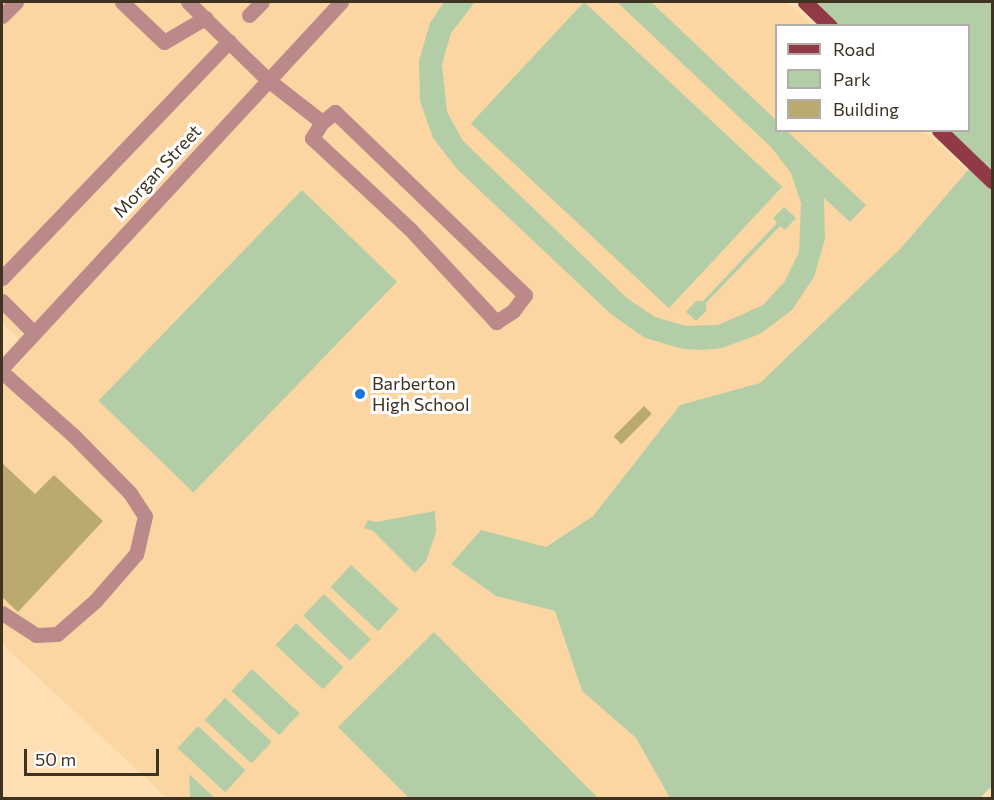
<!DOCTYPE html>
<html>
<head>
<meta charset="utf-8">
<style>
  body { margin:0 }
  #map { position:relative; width:994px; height:800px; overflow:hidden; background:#ffdfb3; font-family:Commissioner,sans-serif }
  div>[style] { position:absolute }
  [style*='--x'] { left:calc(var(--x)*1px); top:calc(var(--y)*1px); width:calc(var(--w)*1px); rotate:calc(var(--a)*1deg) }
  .built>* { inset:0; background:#fbd6a3 }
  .green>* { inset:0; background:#b3cea6; transform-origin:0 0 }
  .building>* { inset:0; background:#baaa6f; transform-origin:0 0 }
  .minor>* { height:15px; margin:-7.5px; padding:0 7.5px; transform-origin:7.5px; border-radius:7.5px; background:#bc898b }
  .major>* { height:15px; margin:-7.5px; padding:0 7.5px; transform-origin:7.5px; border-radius:7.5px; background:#913944 }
  .dots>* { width:16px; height:16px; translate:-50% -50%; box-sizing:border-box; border:3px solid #fff; border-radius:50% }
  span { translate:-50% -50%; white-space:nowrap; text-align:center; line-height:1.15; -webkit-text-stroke:6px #fff; paint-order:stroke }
  .street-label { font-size:18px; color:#3e3220 }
  .poi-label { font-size:18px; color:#3e3220 }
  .left { translate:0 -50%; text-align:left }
  .frame { position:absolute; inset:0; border:3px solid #3e3220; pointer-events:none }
  .legend { position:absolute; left:775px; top:24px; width:195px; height:108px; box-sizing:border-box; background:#fff; border:2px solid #b2ada6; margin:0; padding:8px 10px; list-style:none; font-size:18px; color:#3e3220 }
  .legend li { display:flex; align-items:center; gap:12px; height:30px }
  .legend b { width:30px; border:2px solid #b2ada6 }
  .scale { position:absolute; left:24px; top:749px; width:135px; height:27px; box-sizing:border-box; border:3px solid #3e3220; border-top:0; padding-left:8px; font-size:18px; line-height:21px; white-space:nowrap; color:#3e3220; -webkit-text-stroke:4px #fff; paint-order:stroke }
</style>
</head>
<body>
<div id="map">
  <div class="built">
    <div style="clip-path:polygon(2px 2px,787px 2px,813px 25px,776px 26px,776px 130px,924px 131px,967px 171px,901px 248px,760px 383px,680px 405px,593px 516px,546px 547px,481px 530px,496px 596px,555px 611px,582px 691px,636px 738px,670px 798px,215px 798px,189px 774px,190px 798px,167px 798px,2px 644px,2px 383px,30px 351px,2px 322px)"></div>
  </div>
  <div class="green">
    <div style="clip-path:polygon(444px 2px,475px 2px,451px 33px,442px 64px,447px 112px,463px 141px,628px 299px,655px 317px,686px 326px,718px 325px,763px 305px,785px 281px,799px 252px,801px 203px,791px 173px,771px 147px,617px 2px,651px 2px,776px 120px,776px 130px,787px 131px,866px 205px,850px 222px,824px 198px,825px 239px,814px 277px,792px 310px,760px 334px,722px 348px,703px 350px,683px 349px,645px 338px,612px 315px,458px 170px,433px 138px,420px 101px,419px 61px,430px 23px)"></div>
    <div style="left:584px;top:2px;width:271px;height:166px;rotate:43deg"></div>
    <div style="clip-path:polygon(805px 2px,992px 2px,992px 786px,980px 798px,670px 798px,636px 738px,582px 691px,555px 611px,496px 596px,451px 564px,481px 530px,546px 547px,593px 516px,680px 405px,760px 383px,901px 248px,974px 163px,939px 131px,968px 130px,968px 26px,830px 25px)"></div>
    <div style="left:302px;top:190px;width:132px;height:293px;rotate:44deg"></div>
    <div style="clip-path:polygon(784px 207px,796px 218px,785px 230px,780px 226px,706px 303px,706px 311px,696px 321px,686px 312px,696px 301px,703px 301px,777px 223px,773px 218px)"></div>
    <div style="clip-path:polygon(435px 511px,436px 532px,426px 561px,415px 573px,373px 531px,364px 528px,368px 520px,376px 522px)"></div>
    <div style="left:351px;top:565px;width:65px;height:30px;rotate:43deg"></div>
    <div style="left:324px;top:594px;width:65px;height:30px;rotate:44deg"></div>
    <div style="left:296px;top:623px;width:65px;height:30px;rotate:43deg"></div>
    <div style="clip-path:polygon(434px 632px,598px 798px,409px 798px,338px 727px)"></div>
    <div style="left:252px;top:669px;width:65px;height:30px;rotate:43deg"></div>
    <div style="left:225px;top:698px;width:64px;height:30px;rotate:43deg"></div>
    <div style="left:198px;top:726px;width:65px;height:30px;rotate:43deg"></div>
    <div style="clip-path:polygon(189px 774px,215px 798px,190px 798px)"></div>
  </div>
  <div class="building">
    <div style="left:644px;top:406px;width:11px;height:43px;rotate:45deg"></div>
    <div style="clip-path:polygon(2px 463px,35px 494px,54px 475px,103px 521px,18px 612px,2px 597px)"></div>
  </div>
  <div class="minor">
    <div style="--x:122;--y:2;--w:58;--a:43.6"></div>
    <div style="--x:164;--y:42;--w:48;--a:-30.3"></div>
    <div style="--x:188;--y:2;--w:112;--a:44.3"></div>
    <div style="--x:268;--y:80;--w:68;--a:37.9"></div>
    <div style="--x:322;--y:122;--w:19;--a:122"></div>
    <div style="--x:312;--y:138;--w:134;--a:42.9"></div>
    <div style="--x:410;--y:229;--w:127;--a:47.2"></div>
    <div style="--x:496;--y:322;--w:20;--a:-33"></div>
    <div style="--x:513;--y:311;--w:20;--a:-53"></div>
    <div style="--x:525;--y:295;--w:264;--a:-136.1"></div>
    <div style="--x:335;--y:112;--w:16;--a:142"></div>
    <div style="--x:249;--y:15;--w:18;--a:-45"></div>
    <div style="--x:2;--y:16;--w:20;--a:-45"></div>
    <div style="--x:2;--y:278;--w:328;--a:-46.2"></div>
    <div style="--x:2;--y:301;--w:45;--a:45"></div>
    <div style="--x:2;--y:368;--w:499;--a:-47.2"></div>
    <div style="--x:2;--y:372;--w:95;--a:41.6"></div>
    <div style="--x:73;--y:435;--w:81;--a:45.5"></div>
    <div style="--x:130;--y:493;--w:27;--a:57"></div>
    <div style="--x:145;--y:516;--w:39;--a:103"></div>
    <div style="--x:136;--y:554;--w:62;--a:131.1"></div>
    <div style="--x:95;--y:601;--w:50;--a:139"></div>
    <div style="--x:57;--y:634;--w:21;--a:177"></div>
    <div style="--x:36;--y:635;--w:40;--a:-147.1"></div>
  </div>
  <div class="major">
    <div style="--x:805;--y:2;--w:35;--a:44"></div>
    <div style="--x:939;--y:130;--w:74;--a:43.9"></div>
  </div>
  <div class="dots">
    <div style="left:360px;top:394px;background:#1876df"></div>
  </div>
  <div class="street-label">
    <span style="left:157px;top:171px;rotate:-47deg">Morgan Street</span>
  </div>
  <div class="poi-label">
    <span class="left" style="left:372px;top:394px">Barberton<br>High School</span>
  </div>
  <div class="frame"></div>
  <ul class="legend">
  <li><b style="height:8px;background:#913944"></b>Road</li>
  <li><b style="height:16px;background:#b3cea6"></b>Park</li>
  <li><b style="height:16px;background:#baaa6f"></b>Building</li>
  </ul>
  <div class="scale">50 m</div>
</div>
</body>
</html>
